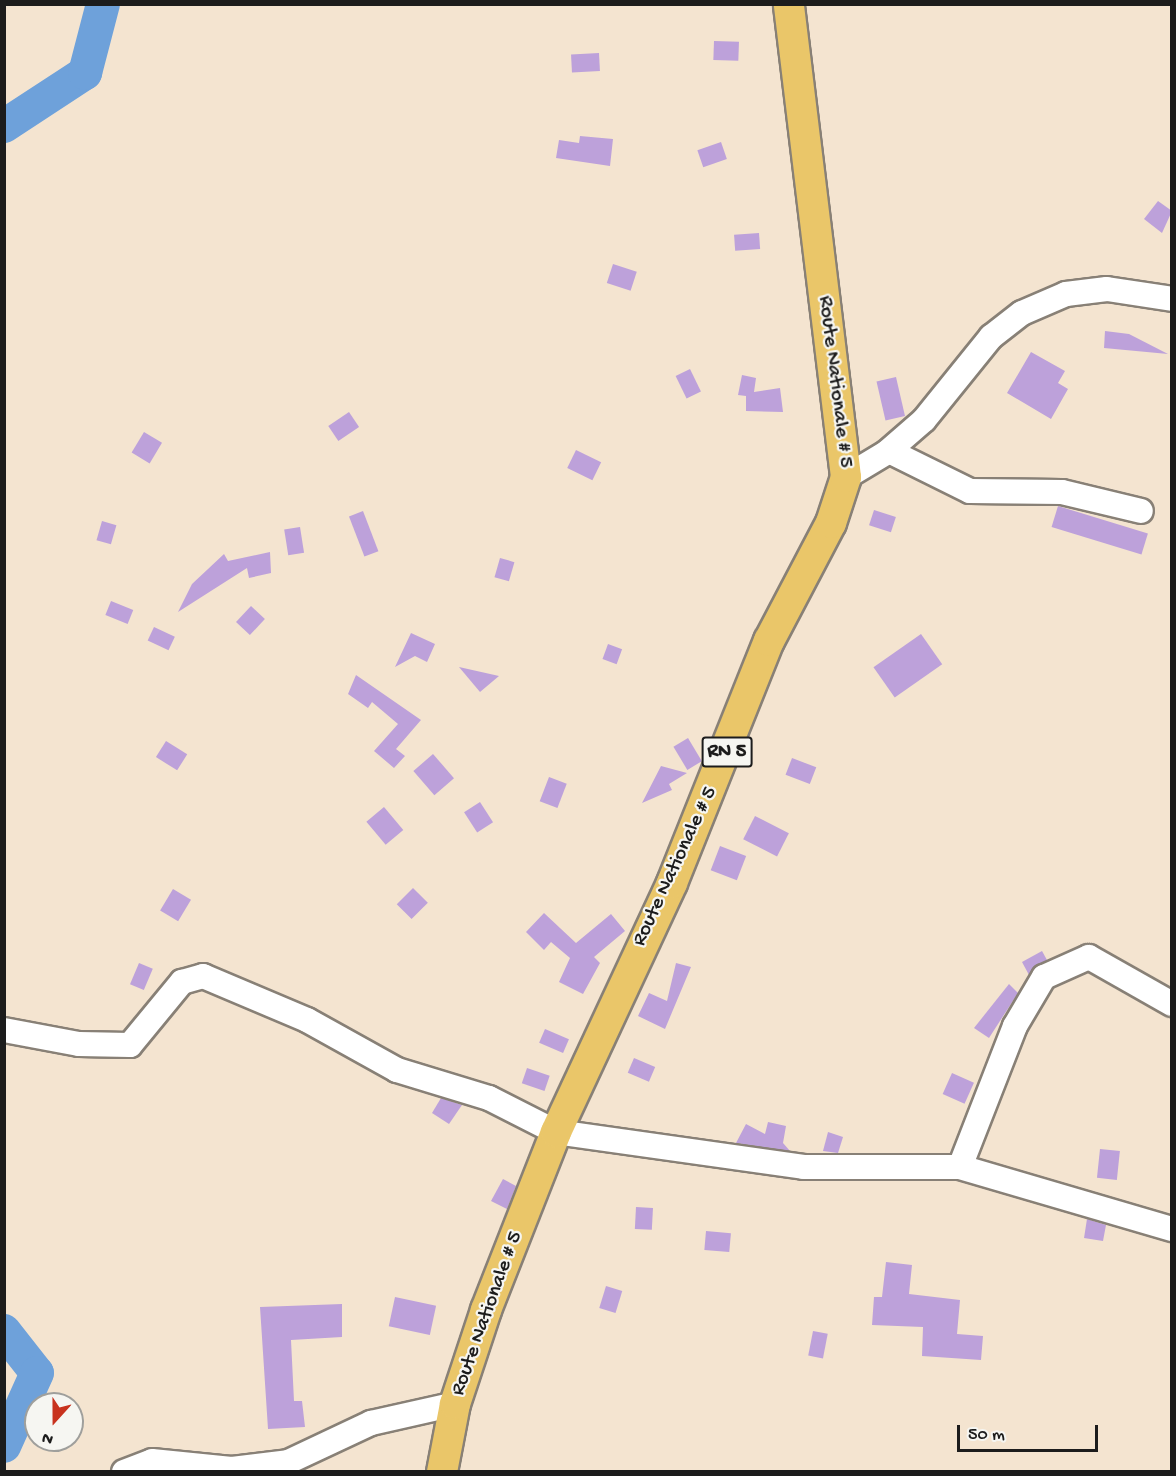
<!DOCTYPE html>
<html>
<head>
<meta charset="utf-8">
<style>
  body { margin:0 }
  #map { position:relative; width:1176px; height:1476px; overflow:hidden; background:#f4e4d0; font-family:"Gochi Hand",sans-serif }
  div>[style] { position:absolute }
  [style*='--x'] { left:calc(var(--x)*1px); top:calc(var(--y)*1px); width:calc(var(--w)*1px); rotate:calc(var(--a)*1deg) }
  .river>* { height:34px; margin:-17px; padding:0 17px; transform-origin:17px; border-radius:17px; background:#6ea1da }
  .building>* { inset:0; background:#bda1da; transform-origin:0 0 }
  .roads { filter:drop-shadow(2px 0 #888076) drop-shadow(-2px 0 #888076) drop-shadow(0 2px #888076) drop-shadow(0 -2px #888076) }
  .minor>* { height:24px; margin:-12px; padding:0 12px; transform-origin:12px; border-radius:12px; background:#fff }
  .major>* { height:30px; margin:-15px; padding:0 15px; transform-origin:15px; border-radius:15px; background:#eac669 }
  span { translate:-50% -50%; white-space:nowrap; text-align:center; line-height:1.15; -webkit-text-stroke:4.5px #f6f6f2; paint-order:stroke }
  .shield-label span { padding:2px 4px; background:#f6f6f2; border:2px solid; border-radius:4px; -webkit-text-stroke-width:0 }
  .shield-label { font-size:20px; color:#1c1c1c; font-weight:700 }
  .street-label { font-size:21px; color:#1c1c1c }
  .frame { position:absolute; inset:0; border:6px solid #1c1c1c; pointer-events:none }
  .north { position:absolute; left:24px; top:1392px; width:60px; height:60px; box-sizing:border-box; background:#f6f6f2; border:2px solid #9f9f9c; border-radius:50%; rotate:201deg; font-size:16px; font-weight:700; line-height:24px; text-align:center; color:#1c1c1c }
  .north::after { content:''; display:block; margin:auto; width:21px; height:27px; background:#c8321e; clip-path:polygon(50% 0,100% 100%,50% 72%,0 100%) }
  .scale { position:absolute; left:957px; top:1425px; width:141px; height:27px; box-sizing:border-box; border:3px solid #1c1c1c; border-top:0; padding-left:8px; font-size:18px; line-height:21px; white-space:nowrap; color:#1c1c1c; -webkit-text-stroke:4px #f6f6f2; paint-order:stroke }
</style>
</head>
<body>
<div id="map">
  <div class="river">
    <div style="--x:4;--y:126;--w:97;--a:-33.2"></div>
    <div style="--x:85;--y:73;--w:71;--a:-75.4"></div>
    <div style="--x:4;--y:1331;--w:53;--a:51.8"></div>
    <div style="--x:37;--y:1373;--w:80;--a:114.3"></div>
  </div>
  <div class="building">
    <div style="left:714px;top:41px;width:25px;height:19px;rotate:2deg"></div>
    <div style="left:599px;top:53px;width:18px;height:28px;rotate:87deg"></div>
    <div style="clip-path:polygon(580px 136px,613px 139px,610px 166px,556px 158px,559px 140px,579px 143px)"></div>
    <div style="left:721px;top:142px;width:18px;height:25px;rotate:71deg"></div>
    <div style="clip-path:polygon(1158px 201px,1172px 211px,1162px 233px,1144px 219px)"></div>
    <div style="left:759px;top:233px;width:16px;height:25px;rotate:86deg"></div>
    <div style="left:613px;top:264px;width:25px;height:20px;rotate:18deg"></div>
    <div style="clip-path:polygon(1105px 331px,1129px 334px,1168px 354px,1104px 348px)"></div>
    <div style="clip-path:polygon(1031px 352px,1065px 371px,1058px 383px,1068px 389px,1051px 419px,1007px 393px)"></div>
    <div style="left:690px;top:369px;width:25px;height:16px;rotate:64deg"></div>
    <div style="clip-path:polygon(742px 375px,756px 378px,754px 392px,780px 388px,783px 412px,746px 411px,746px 396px,738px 395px)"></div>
    <div style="left:896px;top:377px;width:40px;height:20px;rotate:77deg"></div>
    <div style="left:349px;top:412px;width:18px;height:25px;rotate:56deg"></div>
    <div style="left:144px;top:432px;width:21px;height:24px;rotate:31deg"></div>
    <div style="left:576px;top:450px;width:28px;height:20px;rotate:26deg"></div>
    <div style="left:1058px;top:506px;width:94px;height:22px;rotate:17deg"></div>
    <div style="left:874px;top:510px;width:23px;height:16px;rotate:18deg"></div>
    <div style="left:363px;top:511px;width:43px;height:15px;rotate:69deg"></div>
    <div style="left:102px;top:521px;width:15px;height:20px;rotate:16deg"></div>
    <div style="left:300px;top:527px;width:26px;height:16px;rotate:81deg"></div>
    <div style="clip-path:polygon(224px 554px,228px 561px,270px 552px,271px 573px,249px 578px,247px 568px,178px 612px,192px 584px)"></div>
    <div style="left:500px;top:558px;width:15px;height:20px;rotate:16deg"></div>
    <div style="left:111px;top:601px;width:24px;height:15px;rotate:22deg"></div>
    <div style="left:251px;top:606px;width:19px;height:22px;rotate:43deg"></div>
    <div style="left:154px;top:627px;width:23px;height:15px;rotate:25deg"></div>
    <div style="clip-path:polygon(411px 633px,435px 644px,427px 662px,415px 656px,395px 667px)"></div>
    <div style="left:921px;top:634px;width:37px;height:58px;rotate:55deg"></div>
    <div style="left:608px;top:644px;width:15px;height:16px;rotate:20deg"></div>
    <div style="clip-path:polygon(459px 667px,499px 676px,480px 692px)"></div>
    <div style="clip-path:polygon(356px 675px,421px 720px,396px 749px,405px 756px,394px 768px,374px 751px,398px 724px,372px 702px,368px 708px,348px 694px)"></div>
    <div style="left:688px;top:738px;width:27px;height:17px;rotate:59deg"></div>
    <div style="left:166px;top:741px;width:25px;height:19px;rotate:32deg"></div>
    <div style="left:433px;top:754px;width:32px;height:26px;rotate:49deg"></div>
    <div style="left:792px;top:758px;width:26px;height:18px;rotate:21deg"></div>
    <div style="clip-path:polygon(661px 766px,687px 773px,669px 784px,672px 790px,642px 803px)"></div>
    <div style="left:549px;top:777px;width:19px;height:26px;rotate:21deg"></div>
    <div style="left:480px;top:802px;width:24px;height:19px;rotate:57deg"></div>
    <div style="left:384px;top:807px;width:30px;height:23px;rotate:50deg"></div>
    <div style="left:755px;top:816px;width:38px;height:26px;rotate:27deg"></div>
    <div style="left:720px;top:846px;width:28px;height:26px;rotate:21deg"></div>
    <div style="left:413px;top:888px;width:21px;height:23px;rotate:45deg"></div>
    <div style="left:173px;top:889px;width:21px;height:25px;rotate:31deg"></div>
    <div style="clip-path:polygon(544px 913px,576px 943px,611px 914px,625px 931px,594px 957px,600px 963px,583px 994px,559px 982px,570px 958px,551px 942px,544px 950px,526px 932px)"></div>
    <div style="clip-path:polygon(1042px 951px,1047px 960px,1029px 975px,1022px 962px)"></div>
    <div style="left:139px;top:963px;width:15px;height:23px;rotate:23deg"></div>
    <div style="clip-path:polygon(676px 963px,691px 967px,665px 1029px,638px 1016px,649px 993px,667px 1001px)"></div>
    <div style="clip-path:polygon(1009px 984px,1018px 993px,989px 1038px,974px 1028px)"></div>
    <div style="left:545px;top:1029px;width:26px;height:15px;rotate:23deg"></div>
    <div style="left:634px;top:1058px;width:23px;height:16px;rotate:23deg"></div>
    <div style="left:527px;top:1068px;width:24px;height:16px;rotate:19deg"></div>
    <div style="left:952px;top:1073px;width:24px;height:23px;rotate:24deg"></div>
    <div style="clip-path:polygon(441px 1098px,462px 1105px,449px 1124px,432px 1113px)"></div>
    <div style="clip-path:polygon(768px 1122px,786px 1126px,783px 1143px,790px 1151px,736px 1143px,746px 1124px,765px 1134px)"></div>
    <div style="clip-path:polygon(828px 1132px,843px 1137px,838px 1153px,823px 1151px)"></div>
    <div style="left:1100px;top:1149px;width:20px;height:29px;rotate:6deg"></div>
    <div style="clip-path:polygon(503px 1179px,516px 1186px,507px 1209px,491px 1201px)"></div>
    <div style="left:636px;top:1207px;width:17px;height:22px;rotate:3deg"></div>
    <div style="clip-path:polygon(1087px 1219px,1106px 1225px,1103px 1241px,1084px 1238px)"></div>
    <div style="left:706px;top:1231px;width:25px;height:19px;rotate:5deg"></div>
    <div style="clip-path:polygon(886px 1262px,912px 1265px,909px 1294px,960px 1300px,957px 1334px,983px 1336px,981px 1360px,922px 1356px,923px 1327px,872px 1325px,874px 1297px,882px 1297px)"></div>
    <div style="left:606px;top:1286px;width:17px;height:23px;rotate:17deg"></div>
    <div style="left:395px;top:1297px;width:42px;height:30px;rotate:12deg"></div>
    <div style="clip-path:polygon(342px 1304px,342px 1337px,291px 1340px,294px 1401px,302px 1401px,305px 1427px,268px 1429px,260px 1307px)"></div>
    <div style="left:813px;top:1331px;width:15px;height:25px;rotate:11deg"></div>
  </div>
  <div class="roads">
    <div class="minor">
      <div style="--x:889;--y:451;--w:90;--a:26.3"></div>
      <div style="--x:970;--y:491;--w:92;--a:0.6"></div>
      <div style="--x:1062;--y:492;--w:81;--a:13.5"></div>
      <div style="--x:846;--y:477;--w:47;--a:-31"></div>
      <div style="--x:886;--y:453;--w:50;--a:-41"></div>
      <div style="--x:924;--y:420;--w:107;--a:-51.1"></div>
      <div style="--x:991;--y:337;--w:39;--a:-38"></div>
      <div style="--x:1022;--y:313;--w:48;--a:-23.4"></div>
      <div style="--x:1066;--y:294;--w:41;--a:-7"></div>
      <div style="--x:1107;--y:289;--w:66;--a:8.7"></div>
      <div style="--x:4;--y:1030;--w:76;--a:10.6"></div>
      <div style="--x:79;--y:1044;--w:51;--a:1.1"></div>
      <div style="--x:130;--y:1045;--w:82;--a:-50.5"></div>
      <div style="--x:182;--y:982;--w:22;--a:-16"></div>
      <div style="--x:203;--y:976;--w:113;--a:22.9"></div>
      <div style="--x:307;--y:1020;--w:103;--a:29.1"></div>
      <div style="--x:397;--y:1070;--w:96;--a:16.9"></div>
      <div style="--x:489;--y:1098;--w:75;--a:26.9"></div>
      <div style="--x:556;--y:1132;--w:250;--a:8"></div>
      <div style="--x:804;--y:1167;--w:156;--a:0"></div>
      <div style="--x:960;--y:1167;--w:221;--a:16.3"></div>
      <div style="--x:960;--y:1167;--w:151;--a:-68.7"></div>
      <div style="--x:1015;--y:1026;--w:57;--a:-59.4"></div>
      <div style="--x:1044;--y:977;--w:49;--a:-24"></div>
      <div style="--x:1089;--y:957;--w:95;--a:29.5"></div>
      <div style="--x:124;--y:1472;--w:30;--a:-21"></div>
      <div style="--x:152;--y:1461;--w:80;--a:5.7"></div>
      <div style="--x:232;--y:1469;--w:56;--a:-7.1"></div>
      <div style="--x:288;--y:1462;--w:92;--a:-25.2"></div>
      <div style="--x:371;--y:1423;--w:86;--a:-12.7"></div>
    </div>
    <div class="major">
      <div style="--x:442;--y:1472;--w:69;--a:-79.2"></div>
      <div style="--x:455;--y:1404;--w:99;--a:-71.7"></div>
      <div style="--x:486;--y:1310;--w:191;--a:-68.5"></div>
      <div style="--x:556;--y:1132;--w:275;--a:-65"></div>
      <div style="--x:672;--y:883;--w:261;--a:-68.2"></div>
      <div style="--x:769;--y:641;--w:133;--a:-62.3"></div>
      <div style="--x:831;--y:523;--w:48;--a:-71.9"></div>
      <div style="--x:846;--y:477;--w:476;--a:-96.9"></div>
    </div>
  </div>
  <div class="shield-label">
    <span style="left:727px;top:752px">RN 5</span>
  </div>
  <div class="street-label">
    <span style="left:834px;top:382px;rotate:83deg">Route Nationale # 5</span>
    <span style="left:676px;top:867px;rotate:-65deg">Route Nationale # 5</span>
    <span style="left:488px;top:1314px;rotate:-70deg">Route Nationale # 5</span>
  </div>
  <div class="frame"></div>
  <div class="north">N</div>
  <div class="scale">50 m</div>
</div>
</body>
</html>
